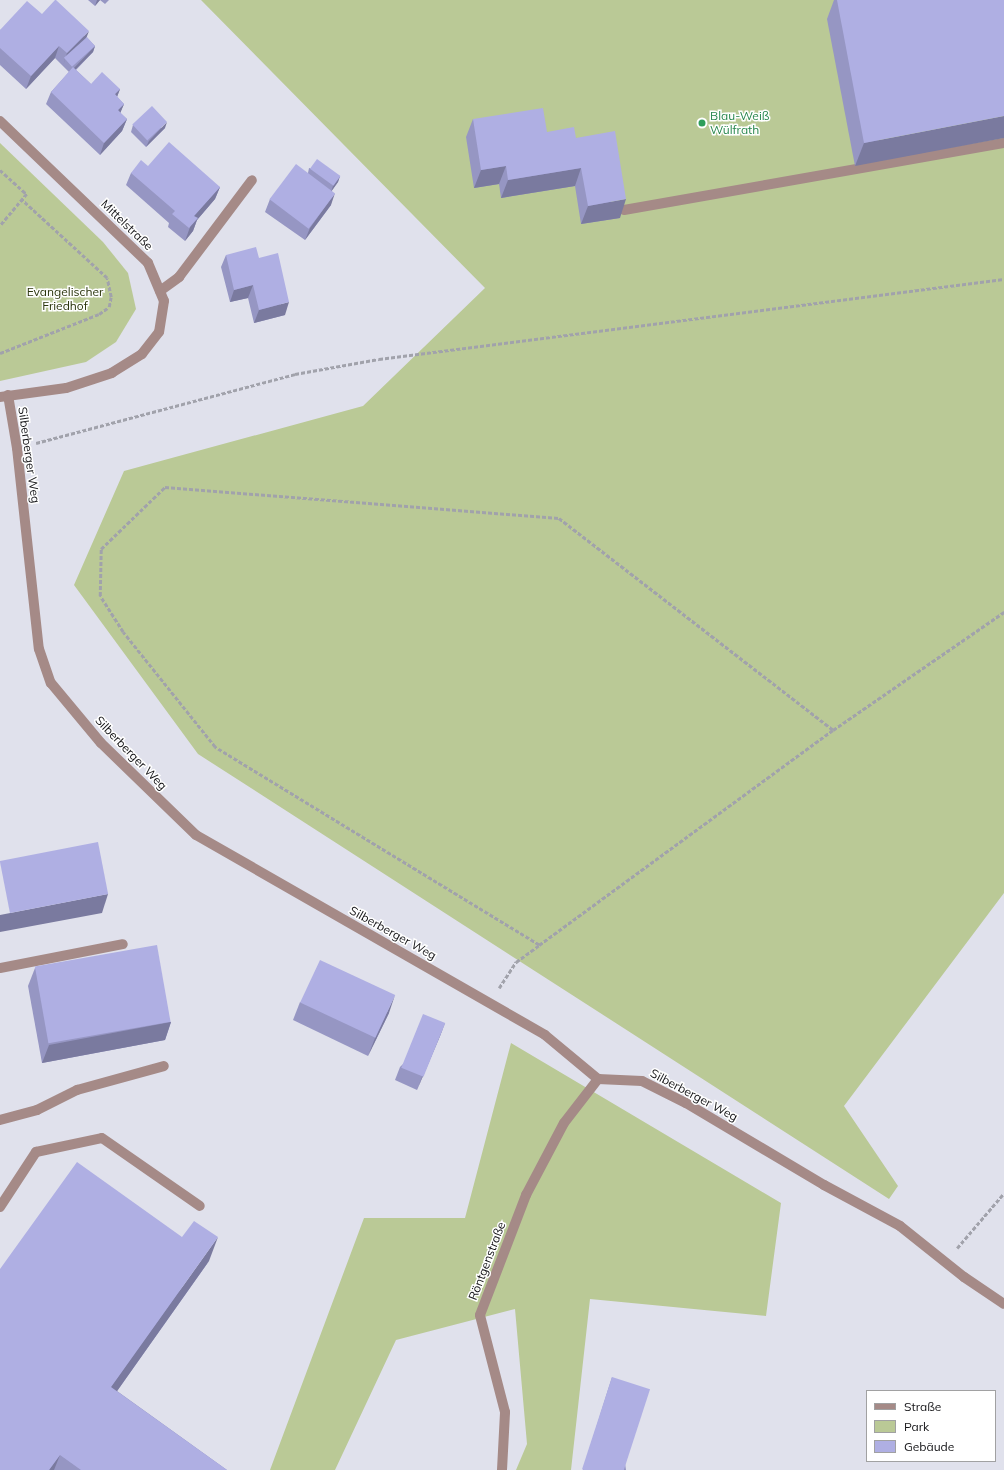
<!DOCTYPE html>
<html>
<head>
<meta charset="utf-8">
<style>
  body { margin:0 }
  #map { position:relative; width:1004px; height:1470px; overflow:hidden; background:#e0e1ec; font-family:Mulish,sans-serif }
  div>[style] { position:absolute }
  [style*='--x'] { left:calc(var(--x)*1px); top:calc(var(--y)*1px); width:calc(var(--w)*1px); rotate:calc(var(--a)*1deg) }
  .green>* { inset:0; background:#bac996 }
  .path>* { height:2.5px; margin-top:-1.25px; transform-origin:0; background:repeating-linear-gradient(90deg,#a1a2ab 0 4px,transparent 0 6px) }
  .lane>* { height:10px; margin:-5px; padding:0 5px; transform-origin:5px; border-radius:5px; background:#a58a87 }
  .street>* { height:10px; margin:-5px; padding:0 5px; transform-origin:5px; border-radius:5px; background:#a58a87 }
  .wall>* { inset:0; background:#9696c3 }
  .shaded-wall>* { inset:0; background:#7a7a9f }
  .building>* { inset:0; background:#afafe3; transform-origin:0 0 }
  .dots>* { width:11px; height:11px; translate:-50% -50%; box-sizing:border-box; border:2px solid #fff; border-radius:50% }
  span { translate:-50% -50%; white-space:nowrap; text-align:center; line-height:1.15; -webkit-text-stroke:3px #fff; paint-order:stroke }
  .leisure-label { font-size:12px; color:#27864d }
  .left { translate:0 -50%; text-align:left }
  .street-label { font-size:12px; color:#131316 }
  .park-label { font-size:12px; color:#2b350c }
  .legend { position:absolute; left:866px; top:1390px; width:130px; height:72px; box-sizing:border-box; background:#fff; border:1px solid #a1a1a2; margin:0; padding:5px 7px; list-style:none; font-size:12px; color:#131316 }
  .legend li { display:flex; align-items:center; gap:8px; height:20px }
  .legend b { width:20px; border:1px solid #a1a1a2 }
</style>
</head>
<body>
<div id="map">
  <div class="green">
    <div style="clip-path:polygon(201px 0,1004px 0,1004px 893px,844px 1106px,898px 1186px,889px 1199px,198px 754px,74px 585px,124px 471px,363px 406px,485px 288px)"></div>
    <div style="clip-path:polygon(0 143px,103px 242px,128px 273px,136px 309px,116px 342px,86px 362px,0 381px)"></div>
    <div style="clip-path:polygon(511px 1043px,781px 1203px,766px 1316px,590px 1299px,571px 1470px,516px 1470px,527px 1444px,515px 1309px,396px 1340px,335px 1470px,270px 1470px,364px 1218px,465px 1218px)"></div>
  </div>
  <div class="path">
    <div style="--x:0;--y:170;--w:36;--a:42"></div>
    <div style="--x:27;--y:194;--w:42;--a:130.2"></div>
    <div style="--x:0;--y:353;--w:106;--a:-21.5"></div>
    <div style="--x:99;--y:314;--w:12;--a:-35"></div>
    <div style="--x:109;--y:307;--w:10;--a:-79"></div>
    <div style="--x:111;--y:297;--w:19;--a:-102"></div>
    <div style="--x:107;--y:278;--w:115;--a:-137.5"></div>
    <div style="--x:36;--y:443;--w:268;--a:-14.9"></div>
    <div style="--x:295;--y:374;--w:85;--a:-10.1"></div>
    <div style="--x:379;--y:359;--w:630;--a:-7.29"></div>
    <div style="--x:539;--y:945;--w:380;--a:-148.6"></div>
    <div style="--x:215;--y:747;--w:147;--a:-128.7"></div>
    <div style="--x:123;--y:632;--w:43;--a:-122.6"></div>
    <div style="--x:100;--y:596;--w:47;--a:-88.8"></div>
    <div style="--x:101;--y:549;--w:89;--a:-44.1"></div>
    <div style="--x:165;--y:487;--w:395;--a:4.5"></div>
    <div style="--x:559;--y:518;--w:346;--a:37.7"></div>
    <div style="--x:499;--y:988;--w:31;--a:-57"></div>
    <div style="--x:516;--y:962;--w:29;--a:-36"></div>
    <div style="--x:539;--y:945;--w:364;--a:-36.2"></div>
    <div style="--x:833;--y:730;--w:208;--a:-34.6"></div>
    <div style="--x:957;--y:1248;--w:72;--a:-49.5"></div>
  </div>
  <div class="lane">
    <div style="--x:624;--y:210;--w:386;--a:-10"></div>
    <div style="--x:160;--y:291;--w:24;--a:-36"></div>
    <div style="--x:179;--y:277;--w:121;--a:-53"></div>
    <div style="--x:0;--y:968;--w:125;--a:-11"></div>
    <div style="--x:0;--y:1120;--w:38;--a:-15"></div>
    <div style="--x:37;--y:1110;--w:45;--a:-26.6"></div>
    <div style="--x:77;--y:1090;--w:90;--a:-15.4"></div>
    <div style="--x:0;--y:1207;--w:66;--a:-56.8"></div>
    <div style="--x:36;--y:1152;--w:67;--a:-12"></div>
    <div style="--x:102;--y:1138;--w:119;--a:34.8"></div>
  </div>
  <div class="street">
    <div style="--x:0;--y:121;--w:205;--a:43.8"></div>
    <div style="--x:148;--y:263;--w:41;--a:67.2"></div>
    <div style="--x:164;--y:301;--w:31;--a:99"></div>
    <div style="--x:159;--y:332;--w:28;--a:128"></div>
    <div style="--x:142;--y:354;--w:36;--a:148"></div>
    <div style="--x:112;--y:373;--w:48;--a:161.9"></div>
    <div style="--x:66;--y:388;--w:67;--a:172.2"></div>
    <div style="--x:8;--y:395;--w:54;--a:80.4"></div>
    <div style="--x:17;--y:448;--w:202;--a:83.8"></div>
    <div style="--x:39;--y:649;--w:36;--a:71"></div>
    <div style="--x:51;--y:683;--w:78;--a:50.2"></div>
    <div style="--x:101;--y:743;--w:132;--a:44.1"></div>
    <div style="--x:196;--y:835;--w:402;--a:29.8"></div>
    <div style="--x:545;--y:1035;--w:69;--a:39.7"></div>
    <div style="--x:598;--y:1079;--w:44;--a:2.6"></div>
    <div style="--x:642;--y:1081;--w:49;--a:26.6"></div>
    <div style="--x:686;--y:1103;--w:161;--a:30.7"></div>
    <div style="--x:824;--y:1185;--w:86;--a:28.3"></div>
    <div style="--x:900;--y:1226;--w:82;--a:38.6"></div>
    <div style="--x:964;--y:1277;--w:48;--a:34"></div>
    <div style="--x:502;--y:1470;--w:58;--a:-87"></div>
    <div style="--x:505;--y:1412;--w:100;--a:-104.5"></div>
    <div style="--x:480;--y:1315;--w:129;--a:-69"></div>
    <div style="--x:526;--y:1195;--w:81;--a:-62.2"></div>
    <div style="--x:564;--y:1123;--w:56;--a:-52.3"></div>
  </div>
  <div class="wall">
    <div style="clip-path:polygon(88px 0,109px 0,105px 4px,100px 0,95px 6px)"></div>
    <div style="clip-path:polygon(834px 0,1004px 0,855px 166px,827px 19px)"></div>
    <div style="clip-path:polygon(42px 14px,87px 38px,95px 46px,93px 52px,76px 70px,91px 84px,120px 89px,117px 97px,124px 104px,120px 113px,127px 119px,122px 131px,100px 155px,46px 104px,51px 92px,69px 72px,55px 58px,26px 89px,0 65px,0 30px)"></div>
    <div style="clip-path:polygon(473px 119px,576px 138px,620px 218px,581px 224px,575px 186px,501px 198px,499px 184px,474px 188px,466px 137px)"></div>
    <div style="clip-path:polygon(133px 125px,165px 128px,146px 147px,131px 132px)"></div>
    <div style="clip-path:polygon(148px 166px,220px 187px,215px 199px,197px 220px,193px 231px,185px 241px,168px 227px,169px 223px,126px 185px,131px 173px)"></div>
    <div style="clip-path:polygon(309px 168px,340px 176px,338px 182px,332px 190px,331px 205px,305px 240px,265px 212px,270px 199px,308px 173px)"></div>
    <div style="clip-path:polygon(226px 255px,259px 258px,285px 315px,254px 323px,248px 298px,230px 302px,221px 267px)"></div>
    <div style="clip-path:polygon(35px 968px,171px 1022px,165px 1040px,42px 1063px,28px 986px)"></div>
    <div style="clip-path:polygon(300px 1002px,389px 1013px,368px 1056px,293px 1020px)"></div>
    <div style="clip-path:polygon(445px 1023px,440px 1036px,417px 1090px,395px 1080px,400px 1067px)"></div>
    <div style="clip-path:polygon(209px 1261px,117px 1391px,227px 1470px,0 1470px)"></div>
    <div style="clip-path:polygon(612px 1377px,626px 1470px,583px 1470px,606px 1396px)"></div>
  </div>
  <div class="shaded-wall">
    <div style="clip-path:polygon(97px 0,100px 0,95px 6px)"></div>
    <div style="clip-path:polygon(89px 31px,84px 44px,65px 59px,63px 66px,67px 53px)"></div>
    <div style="clip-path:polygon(59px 46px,55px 58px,26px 89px,31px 76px)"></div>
    <div style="clip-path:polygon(95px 46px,93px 52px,71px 74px,74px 68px)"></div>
    <div style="clip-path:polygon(120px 89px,115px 102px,115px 94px)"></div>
    <div style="clip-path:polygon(124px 104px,119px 116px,118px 110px)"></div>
    <div style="clip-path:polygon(1004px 116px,1004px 138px,855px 166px,864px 143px)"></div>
    <div style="clip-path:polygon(127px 119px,122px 131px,100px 155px,104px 143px)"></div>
    <div style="clip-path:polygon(167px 122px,165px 128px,146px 147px,149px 141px)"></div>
    <div style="clip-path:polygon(506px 166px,499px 184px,474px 188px,481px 170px)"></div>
    <div style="clip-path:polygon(581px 168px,575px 186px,501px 198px,508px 180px)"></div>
    <div style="clip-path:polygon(340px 176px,338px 182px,331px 192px,333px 186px)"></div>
    <div style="clip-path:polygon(220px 187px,215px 199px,197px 220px,193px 231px,185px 241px,194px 216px)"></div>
    <div style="clip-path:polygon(335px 193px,331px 205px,305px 240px,310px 228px)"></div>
    <div style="clip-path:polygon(626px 199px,620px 218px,581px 224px,588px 206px)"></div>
    <div style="clip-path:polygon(253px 285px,248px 298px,230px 302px,234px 290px)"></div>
    <div style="clip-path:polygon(289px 302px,285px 315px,254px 323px,259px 310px)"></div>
    <div style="clip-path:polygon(108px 894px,102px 913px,0 932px,0 915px)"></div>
    <div style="clip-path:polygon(395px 995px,389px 1013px,368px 1056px,375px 1038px)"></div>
    <div style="clip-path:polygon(171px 1022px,165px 1040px,42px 1063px,49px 1045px)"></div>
    <div style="clip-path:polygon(445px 1023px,440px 1036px,417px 1090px,422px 1077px)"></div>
    <div style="clip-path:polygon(218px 1237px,209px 1261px,103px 1411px,111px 1387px)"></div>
    <div style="clip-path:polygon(60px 1455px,54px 1470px,49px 1470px)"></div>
  </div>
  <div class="building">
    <div style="clip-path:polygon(55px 0,56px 0,89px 31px,67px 53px,59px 46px,31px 76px,0 48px,0 30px,27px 1px,42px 14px)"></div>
    <div style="clip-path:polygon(837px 0,1004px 0,1004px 116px,864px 143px)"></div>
    <div style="left:87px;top:37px;width:12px;height:31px;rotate:48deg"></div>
    <div style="clip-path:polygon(73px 67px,91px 84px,102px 72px,120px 89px,115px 94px,124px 104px,118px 110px,127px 119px,104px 143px,51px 92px)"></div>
    <div style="left:152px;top:106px;width:22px;height:27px;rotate:47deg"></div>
    <div style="clip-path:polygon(543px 108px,547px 132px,574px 127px,576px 138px,615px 131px,626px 199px,588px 206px,581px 168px,508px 180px,506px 166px,481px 170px,473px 119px)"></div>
    <div style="clip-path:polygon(169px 142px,220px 187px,194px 216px,198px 218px,189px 228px,172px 214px,175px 211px,131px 173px,141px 160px,148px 166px)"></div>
    <div style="left:317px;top:159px;width:29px;height:12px;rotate:36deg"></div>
    <div style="left:296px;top:164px;width:49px;height:44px;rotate:37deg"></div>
    <div style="clip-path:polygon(256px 247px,259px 258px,278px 253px,289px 302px,259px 310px,253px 285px,234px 290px,226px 255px)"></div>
    <div style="left:98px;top:842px;width:53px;height:100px;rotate:79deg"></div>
    <div style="left:157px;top:945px;width:78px;height:124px;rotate:80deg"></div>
    <div style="left:320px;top:960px;width:83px;height:47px;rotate:25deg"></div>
    <div style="left:423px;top:1014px;width:24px;height:58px;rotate:22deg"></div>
    <div style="clip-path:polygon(77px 1162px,182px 1237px,194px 1221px,218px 1237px,111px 1387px,227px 1470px,81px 1470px,60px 1455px,49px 1470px,0 1470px,0 1269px)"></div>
    <div style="left:612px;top:1377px;width:40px;height:97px;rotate:18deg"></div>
  </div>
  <div class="dots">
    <div style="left:702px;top:123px;background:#2e9e5b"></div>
  </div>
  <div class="leisure-label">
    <span class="left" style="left:710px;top:123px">Blau-Weiß<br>Wülfrath</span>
  </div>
  <div class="street-label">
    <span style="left:127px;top:225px;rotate:44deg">Mittelstraße</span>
    <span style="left:29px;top:455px;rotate:82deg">Silberberger Weg</span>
    <span style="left:131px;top:753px;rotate:46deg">Silberberger Weg</span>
    <span style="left:393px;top:933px;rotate:29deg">Silberberger Weg</span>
    <span style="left:694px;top:1095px;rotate:28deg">Silberberger Weg</span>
    <span style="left:487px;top:1261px;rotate:-69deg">Röntgenstraße</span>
  </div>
  <div class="park-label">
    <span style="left:65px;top:299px">Evangelischer<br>Friedhof</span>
  </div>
  <ul class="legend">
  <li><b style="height:5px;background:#a58a87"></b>Straße</li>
  <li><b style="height:11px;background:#bac996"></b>Park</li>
  <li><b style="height:11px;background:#afafe3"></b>Gebäude</li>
  </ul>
</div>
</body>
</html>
